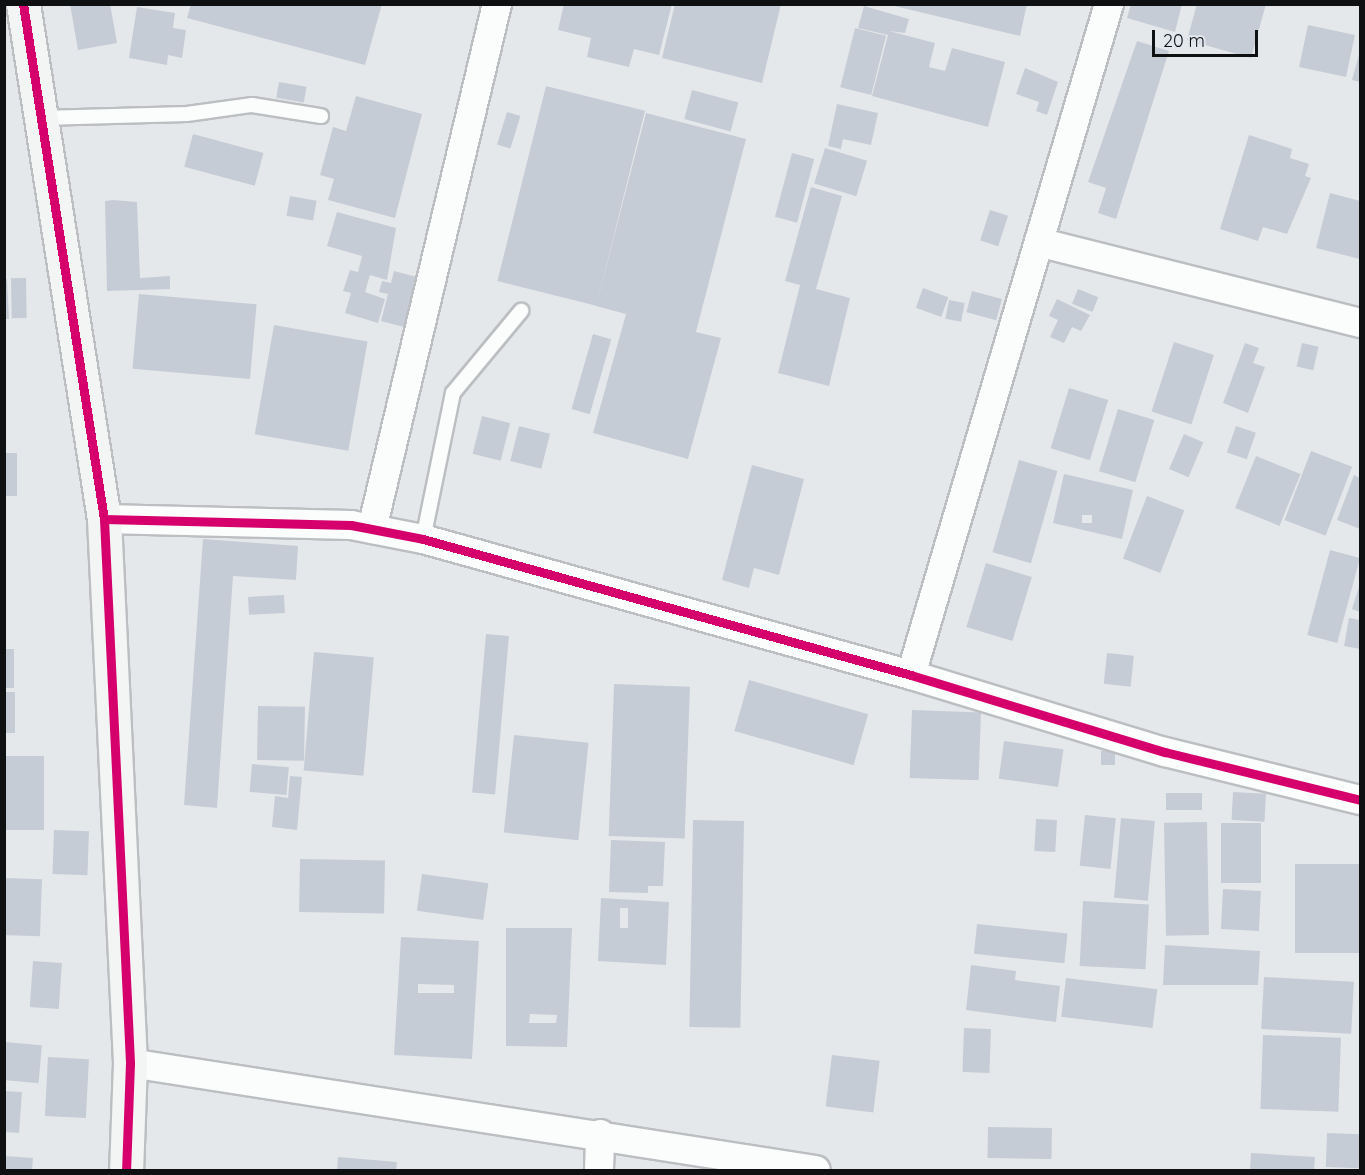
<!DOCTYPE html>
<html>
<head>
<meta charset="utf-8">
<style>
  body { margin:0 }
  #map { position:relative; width:1365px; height:1175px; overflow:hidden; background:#e5e8eb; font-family:Quicksand,sans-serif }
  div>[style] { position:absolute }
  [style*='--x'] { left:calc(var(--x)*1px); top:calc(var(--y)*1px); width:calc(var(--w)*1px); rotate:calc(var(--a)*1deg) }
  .building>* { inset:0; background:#c6ccd5; transform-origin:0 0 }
  .roads { filter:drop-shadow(2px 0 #bcbec1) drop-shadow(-2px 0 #bcbec1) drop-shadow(0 2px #bcbec1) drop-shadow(0 -2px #bcbec1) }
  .lane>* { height:14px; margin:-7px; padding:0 7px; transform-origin:7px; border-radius:7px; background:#fbfcfc }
  .street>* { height:28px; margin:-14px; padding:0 14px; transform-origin:14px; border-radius:14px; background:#fbfcfc }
  .secondary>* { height:33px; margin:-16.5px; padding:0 16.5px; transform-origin:16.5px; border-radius:16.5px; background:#f3f5f4 }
  .cycleway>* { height:9px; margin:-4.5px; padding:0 4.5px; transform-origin:4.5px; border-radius:4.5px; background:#d6006c }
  span { translate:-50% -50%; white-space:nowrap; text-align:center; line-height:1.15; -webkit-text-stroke:5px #e2e7ee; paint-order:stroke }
  .frame { position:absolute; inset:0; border:6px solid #0e1012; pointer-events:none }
  .scale { position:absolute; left:1152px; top:30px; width:106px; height:27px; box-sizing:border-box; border:3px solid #0e1012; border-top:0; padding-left:8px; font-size:18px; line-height:21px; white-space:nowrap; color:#0e1012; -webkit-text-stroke:4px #e2e7ee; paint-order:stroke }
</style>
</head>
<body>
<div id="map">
  <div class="building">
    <div style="clip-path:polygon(70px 4px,110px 4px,117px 43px,78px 50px)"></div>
    <div style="clip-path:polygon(191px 4px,382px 4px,365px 65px,187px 18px)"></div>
    <div style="clip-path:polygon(564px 4px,672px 4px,659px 55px,634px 49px,629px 67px,587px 57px,591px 38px,558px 30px)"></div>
    <div style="clip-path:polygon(675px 4px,781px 4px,762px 83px,662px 58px)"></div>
    <div style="clip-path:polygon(886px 4px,1027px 4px,1020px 36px)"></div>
    <div style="clip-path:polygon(1131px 4px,1182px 4px,1175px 32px,1127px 18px)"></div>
    <div style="clip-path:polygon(1197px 4px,1266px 4px,1251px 58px,1187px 40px)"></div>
    <div style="clip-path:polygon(864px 6px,909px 19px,905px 33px,889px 31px,935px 43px,929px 67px,945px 71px,952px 48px,1005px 62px,988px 127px,872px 96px,888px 35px,858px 28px)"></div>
    <div style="clip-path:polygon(137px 7px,175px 13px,173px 28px,186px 30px,182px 58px,168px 55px,167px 65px,129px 58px)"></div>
    <div style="left:1308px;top:25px;width:48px;height:43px;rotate:12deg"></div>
    <div style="left:855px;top:28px;width:32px;height:61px;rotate:14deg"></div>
    <div style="clip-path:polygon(1137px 41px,1169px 51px,1116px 219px,1098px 213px,1106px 188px,1088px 182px)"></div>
    <div style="clip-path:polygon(1360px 51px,1360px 82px,1352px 80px)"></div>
    <div style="clip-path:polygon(1025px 68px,1058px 82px,1047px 115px,1036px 111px,1039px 102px,1016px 94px)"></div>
    <div style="left:279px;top:82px;width:28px;height:16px;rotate:10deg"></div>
    <div style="left:546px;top:86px;width:102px;height:201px;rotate:14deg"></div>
    <div style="left:692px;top:90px;width:48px;height:30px;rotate:15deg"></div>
    <div style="clip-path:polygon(356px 96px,422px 114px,395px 218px,328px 200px,334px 179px,320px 175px,333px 127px,346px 131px)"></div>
    <div style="clip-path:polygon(837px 104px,878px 113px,871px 145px,843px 139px,841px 149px,828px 146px)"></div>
    <div style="left:507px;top:112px;width:14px;height:34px;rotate:17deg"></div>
    <div style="clip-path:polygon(646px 113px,746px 139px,696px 332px,721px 338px,688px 459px,593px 433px,626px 314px,596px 306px)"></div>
    <div style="left:193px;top:134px;width:73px;height:34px;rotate:15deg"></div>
    <div style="clip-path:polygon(1249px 135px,1292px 149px,1290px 158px,1309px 164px,1305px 176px,1311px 178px,1287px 234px,1263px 227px,1258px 241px,1220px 229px)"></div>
    <div style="left:825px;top:148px;width:44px;height:37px;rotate:17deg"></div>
    <div style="left:792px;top:153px;width:23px;height:66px;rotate:15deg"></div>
    <div style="clip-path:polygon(811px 187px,842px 196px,816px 289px,850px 298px,829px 386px,778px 373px,800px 285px,785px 281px)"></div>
    <div style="clip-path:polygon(1330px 193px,1360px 201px,1360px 259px,1316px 248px)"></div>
    <div style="left:290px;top:196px;width:27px;height:20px;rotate:10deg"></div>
    <div style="clip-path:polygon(113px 200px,137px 202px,140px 278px,170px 276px,170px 289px,107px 291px,105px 201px)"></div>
    <div style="left:990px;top:210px;width:19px;height:32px;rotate:18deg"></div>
    <div style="clip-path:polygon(337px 212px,396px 228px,387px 280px,370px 275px,365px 292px,385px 299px,378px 323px,345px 313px,351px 293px,343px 291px,350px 270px,358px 272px,362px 256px,327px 246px)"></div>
    <div style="clip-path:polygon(394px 271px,417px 277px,404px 327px,381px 321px,388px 294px,379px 292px,382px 281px,391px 283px)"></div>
    <div style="left:26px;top:278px;width:40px;height:15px;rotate:89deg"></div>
    <div style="clip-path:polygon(4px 279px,7px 279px,9px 319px,4px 319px)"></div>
    <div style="left:923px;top:288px;width:27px;height:21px;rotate:20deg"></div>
    <div style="left:1078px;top:289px;width:22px;height:16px;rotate:22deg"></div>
    <div style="left:972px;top:291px;width:31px;height:22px;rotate:15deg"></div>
    <div style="left:139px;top:294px;width:118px;height:75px;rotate:5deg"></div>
    <div style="clip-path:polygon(1057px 299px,1090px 315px,1081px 331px,1072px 327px,1064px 343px,1050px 337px,1058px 320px,1049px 316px)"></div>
    <div style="left:949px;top:300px;width:16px;height:19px;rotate:11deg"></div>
    <div style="left:274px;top:325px;width:95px;height:111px;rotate:10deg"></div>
    <div style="left:593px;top:334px;width:19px;height:78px;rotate:16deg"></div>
    <div style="left:1174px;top:342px;width:42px;height:73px;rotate:18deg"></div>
    <div style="clip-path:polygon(1245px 343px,1259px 348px,1253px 363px,1265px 367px,1248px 413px,1223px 403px)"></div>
    <div style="left:1302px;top:343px;width:17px;height:24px;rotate:13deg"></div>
    <div style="left:1069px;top:388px;width:41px;height:63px;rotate:17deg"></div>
    <div style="left:1118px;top:409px;width:38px;height:65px;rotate:17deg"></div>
    <div style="left:482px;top:416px;width:29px;height:39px;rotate:14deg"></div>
    <div style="left:519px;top:426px;width:32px;height:36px;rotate:14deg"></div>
    <div style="left:1236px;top:426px;width:21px;height:28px;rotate:19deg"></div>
    <div style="left:1184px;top:434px;width:21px;height:38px;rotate:23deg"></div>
    <div style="left:1311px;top:451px;width:44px;height:74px;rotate:21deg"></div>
    <div style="left:4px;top:453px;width:13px;height:43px"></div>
    <div style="left:1256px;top:456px;width:48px;height:56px;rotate:22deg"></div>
    <div style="left:1019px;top:460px;width:40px;height:96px;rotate:16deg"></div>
    <div style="clip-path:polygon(752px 465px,804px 479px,779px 575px,754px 568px,749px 588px,722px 580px)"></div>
    <div style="clip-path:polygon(evenodd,1064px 474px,1133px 490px,1122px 539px,1053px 523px,1064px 474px,1082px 515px,1092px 515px,1092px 523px,1082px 523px,1082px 515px)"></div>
    <div style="clip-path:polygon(1354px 475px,1360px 478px,1360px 529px,1337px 520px)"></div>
    <div style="left:1147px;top:496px;width:40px;height:67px;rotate:21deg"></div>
    <div style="clip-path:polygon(203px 539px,298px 546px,296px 580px,233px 576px,217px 808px,184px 805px)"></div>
    <div style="left:1330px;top:550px;width:31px;height:88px;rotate:15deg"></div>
    <div style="left:986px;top:563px;width:48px;height:67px;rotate:17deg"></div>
    <div style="clip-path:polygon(1360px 584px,1360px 612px,1352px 609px)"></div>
    <div style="left:284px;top:595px;width:18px;height:36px;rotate:87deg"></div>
    <div style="clip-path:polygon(1349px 618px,1360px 620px,1360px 649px,1344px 646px)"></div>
    <div style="left:486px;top:634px;width:23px;height:159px;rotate:5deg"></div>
    <div style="left:4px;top:649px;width:10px;height:39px"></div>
    <div style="left:314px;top:652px;width:60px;height:119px;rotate:5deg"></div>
    <div style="left:1107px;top:653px;width:27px;height:31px;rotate:6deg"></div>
    <div style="left:749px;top:680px;width:124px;height:53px;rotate:16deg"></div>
    <div style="left:614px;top:684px;width:76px;height:152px;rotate:2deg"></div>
    <div style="left:4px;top:692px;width:11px;height:41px"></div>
    <div style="left:258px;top:706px;width:47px;height:54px;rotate:1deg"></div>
    <div style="left:912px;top:710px;width:69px;height:68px;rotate:2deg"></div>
    <div style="left:514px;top:735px;width:75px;height:98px;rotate:6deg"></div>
    <div style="left:1004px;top:741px;width:60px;height:38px;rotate:8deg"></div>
    <div style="left:1101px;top:751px;width:14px;height:14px"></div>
    <div style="left:4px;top:756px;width:40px;height:74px"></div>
    <div style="left:252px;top:764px;width:37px;height:28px;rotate:5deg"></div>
    <div style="clip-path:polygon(290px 776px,302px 777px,297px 830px,272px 827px,275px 796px,288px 798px)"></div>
    <div style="left:1233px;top:792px;width:33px;height:28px;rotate:3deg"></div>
    <div style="left:1166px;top:793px;width:36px;height:17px"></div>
    <div style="left:1085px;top:815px;width:31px;height:51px;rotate:6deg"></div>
    <div style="left:1121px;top:818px;width:34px;height:80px;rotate:5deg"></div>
    <div style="left:1036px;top:819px;width:21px;height:32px;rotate:3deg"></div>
    <div style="left:693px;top:820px;width:51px;height:207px;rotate:1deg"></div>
    <div style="left:1207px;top:822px;width:113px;height:43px;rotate:89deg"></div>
    <div style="left:1221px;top:823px;width:40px;height:60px"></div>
    <div style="left:54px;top:830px;width:35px;height:44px;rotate:2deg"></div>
    <div style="clip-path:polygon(611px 840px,665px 842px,663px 886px,648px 886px,648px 893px,609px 892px)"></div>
    <div style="left:300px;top:859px;width:85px;height:53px;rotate:1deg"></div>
    <div style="left:1295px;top:864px;width:65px;height:89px"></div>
    <div style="left:422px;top:874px;width:67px;height:37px;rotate:8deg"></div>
    <div style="left:4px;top:878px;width:38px;height:57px;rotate:2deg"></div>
    <div style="left:1223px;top:889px;width:38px;height:40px;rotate:3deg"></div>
    <div style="clip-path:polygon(evenodd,601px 898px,669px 902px,666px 965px,598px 961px,601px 898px,620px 908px,628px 908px,628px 928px,620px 928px,620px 908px)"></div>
    <div style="left:1083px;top:901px;width:66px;height:65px;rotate:3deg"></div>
    <div style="left:977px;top:924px;width:91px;height:30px;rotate:6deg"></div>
    <div style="clip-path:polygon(evenodd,506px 928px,572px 928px,567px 1047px,506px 1046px,506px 928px,530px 1014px,557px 1015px,556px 1023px,529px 1023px,530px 1014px)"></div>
    <div style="clip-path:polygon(evenodd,401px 937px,479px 941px,472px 1059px,394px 1055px,401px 937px,418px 984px,454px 985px,454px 993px,418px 993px,418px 984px)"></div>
    <div style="clip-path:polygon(1165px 945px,1260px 951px,1258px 985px,1163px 985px)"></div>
    <div style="left:33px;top:961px;width:29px;height:46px;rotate:4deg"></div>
    <div style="clip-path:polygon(971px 965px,1016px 971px,1015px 980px,1060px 986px,1056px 1022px,966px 1010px)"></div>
    <div style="left:1264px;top:977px;width:90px;height:52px;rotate:3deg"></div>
    <div style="left:1066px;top:978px;width:92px;height:39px;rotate:7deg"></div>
    <div style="left:964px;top:1028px;width:27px;height:44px;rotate:2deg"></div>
    <div style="left:1263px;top:1035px;width:78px;height:74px;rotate:2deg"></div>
    <div style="left:4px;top:1042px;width:38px;height:38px;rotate:5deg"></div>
    <div style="left:832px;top:1055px;width:48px;height:52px;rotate:7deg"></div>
    <div style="left:48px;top:1057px;width:41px;height:59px;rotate:3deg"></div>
    <div style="clip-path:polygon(4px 1091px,22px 1092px,19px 1133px,4px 1132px)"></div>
    <div style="left:988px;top:1127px;width:64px;height:31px;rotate:1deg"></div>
    <div style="left:1327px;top:1133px;width:33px;height:34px;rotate:2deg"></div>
    <div style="clip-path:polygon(1251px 1153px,1315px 1157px,1314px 1170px,1250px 1170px)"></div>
    <div style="clip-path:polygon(4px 1156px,33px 1158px,32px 1170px,4px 1170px)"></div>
    <div style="clip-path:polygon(338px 1157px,397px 1162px,396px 1170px,337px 1170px)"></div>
  </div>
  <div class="roads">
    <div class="lane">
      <div style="--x:41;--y:118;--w:146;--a:-1.6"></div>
      <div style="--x:187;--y:114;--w:66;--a:-7.9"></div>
      <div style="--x:252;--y:105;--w:70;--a:9.1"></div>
      <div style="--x:423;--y:539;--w:149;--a:-78.4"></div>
      <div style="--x:453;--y:393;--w:107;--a:-50.3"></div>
    </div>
    <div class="street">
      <div style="--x:1042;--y:243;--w:328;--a:14.1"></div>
      <div style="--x:104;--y:519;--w:247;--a:1.4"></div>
      <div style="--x:351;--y:525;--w:73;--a:11"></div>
      <div style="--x:423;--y:539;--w:507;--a:15.57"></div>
      <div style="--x:911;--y:675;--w:265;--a:16.9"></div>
      <div style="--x:1165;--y:752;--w:201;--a:13.8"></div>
      <div style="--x:372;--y:529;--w:540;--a:-76.61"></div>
      <div style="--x:911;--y:675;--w:700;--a:-73.56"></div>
      <div style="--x:130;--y:1063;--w:694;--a:8.87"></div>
      <div style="--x:599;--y:1170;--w:36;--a:-88"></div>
    </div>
    <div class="secondary">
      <div style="--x:23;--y:4;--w:521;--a:81.06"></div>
      <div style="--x:104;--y:519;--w:545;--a:87.26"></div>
      <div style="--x:130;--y:1063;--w:107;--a:92.1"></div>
    </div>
  </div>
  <div class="cycleway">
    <div style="--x:23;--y:4;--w:521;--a:81.06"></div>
    <div style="--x:104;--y:519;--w:545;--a:87.26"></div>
    <div style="--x:130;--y:1063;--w:107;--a:92.1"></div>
    <div style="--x:104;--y:519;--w:247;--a:1.4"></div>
    <div style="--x:351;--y:525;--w:73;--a:11"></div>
    <div style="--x:423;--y:539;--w:507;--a:15.57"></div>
    <div style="--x:911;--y:675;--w:265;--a:16.9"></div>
    <div style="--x:1165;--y:752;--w:201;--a:13.8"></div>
  </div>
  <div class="frame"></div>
  <div class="scale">20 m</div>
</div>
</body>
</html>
